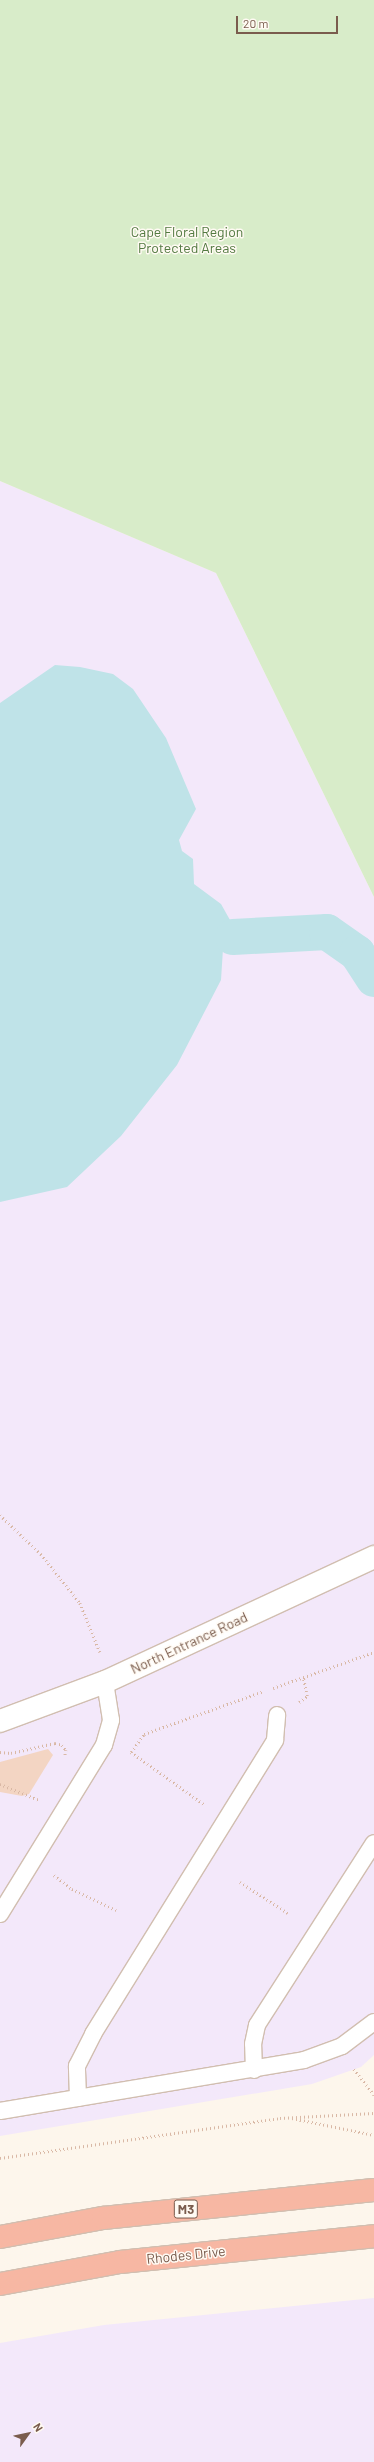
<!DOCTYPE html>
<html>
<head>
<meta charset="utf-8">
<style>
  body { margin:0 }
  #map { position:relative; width:374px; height:2462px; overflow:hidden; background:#fdf6ec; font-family:Barlow,sans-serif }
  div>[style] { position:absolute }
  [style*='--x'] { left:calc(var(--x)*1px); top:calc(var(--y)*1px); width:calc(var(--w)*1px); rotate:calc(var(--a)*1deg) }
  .education>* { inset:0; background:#f3e8fa }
  .green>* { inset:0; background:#d8ecc9 }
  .water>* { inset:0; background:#bfe3e8 }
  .canal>* { height:36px; margin:-18px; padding:0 18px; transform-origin:18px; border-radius:18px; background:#bfe3e8 }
  .building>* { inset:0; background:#f3d5c3 }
  .path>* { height:2.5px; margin-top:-1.25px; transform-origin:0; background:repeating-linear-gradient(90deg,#d9b8a5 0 1px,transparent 0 4px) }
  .roads { filter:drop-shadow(1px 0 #d1beb0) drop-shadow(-1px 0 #d1beb0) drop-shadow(0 1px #d1beb0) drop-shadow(0 -1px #d1beb0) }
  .service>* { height:16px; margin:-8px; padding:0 8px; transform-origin:8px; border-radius:8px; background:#fff }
  .minor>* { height:22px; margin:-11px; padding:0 11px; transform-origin:11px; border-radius:11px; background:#fff }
  .motorway>* { height:22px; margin:-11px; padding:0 11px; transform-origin:11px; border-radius:11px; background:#f7b7a3 }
  span { translate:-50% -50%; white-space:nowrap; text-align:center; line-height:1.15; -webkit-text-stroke:3px #fffaf3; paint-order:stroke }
  .shield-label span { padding:1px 3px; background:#fffaf3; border:1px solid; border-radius:3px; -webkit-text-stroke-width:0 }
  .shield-label { font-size:13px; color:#7a5c4d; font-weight:700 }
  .park-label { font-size:14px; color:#537a41 }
  .street-label { font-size:14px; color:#7a5c4d }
  .north { position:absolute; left:8px; top:2414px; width:40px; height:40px; -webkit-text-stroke:3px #fffaf3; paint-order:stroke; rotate:57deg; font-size:11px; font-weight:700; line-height:16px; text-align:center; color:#7a5c4d }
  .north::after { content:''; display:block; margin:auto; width:14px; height:18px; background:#7a5c4d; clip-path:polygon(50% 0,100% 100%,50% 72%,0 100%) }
  .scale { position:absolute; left:236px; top:16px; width:102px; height:18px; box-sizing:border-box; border:2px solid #7a5c4d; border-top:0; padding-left:5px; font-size:12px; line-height:14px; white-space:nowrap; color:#7a5c4d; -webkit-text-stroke:3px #fffaf3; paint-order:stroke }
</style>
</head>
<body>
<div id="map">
  <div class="education">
    <div style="clip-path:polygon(0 481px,216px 573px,374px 897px,374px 2055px,361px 2067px,312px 2084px,0 2136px)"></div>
    <div style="clip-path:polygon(374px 2298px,374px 2462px,0 2462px,0 2343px,104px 2325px)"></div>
  </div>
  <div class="green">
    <div style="clip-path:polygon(0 0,374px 0,374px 897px,216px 573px,0 481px)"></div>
  </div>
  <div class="water">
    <div style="clip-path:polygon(55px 665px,80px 667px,113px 674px,133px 689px,166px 738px,196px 809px,179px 840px,182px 851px,193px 859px,194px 884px,221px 904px,230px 920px,233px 937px,223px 949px,221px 980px,177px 1065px,121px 1136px,67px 1187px,0 1202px,0 703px)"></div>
  </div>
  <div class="canal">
    <div style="--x:233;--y:937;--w:94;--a:-3"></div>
    <div style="--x:327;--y:932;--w:37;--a:35"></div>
    <div style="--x:357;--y:953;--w:31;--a:57"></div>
  </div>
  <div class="building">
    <div style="clip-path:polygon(48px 1749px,53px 1755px,29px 1794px,22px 1796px,0 1792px,0 1762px)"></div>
  </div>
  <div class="path">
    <div style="--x:0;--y:1515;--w:57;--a:43.6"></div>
    <div style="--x:41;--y:1554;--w:63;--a:51.5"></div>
    <div style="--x:80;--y:1603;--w:53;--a:67.8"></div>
    <div style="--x:273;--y:1688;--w:107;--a:-19.6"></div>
    <div style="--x:299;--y:1702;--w:10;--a:-37"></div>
    <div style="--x:307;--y:1696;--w:19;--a:-102"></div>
    <div style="--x:0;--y:1752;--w:11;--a:5"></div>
    <div style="--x:11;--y:1753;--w:45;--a:-12.8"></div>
    <div style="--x:55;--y:1743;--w:7;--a:16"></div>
    <div style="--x:62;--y:1745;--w:6;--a:51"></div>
    <div style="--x:66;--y:1750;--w:6;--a:99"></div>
    <div style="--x:131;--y:1752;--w:22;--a:-54"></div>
    <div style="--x:144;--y:1734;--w:127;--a:-19.7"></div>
    <div style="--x:131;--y:1752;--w:91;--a:35.6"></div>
    <div style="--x:0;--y:1784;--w:42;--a:22.3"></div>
    <div style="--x:54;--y:1875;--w:23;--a:38"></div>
    <div style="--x:72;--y:1889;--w:49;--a:25.5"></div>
    <div style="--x:240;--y:1882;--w:57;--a:32.9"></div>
    <div style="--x:354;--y:2069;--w:33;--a:52"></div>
    <div style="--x:292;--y:2118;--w:84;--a:11.7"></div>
    <div style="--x:0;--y:2158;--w:283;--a:-8.1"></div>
    <div style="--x:280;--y:2118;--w:94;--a:-3"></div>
  </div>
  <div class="roads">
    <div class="service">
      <div style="--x:0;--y:1914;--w:198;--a:-58.4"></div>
      <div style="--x:104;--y:1745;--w:26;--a:-74"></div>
      <div style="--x:111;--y:1720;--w:38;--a:-99"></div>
      <div style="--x:254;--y:2070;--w:26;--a:-92"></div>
      <div style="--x:253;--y:2044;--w:19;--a:-78"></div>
      <div style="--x:257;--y:2025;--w:216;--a:-57.3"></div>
      <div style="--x:78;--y:2098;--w:32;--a:-92"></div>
      <div style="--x:77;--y:2066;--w:36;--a:-63"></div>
      <div style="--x:93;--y:2034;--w:346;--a:-58.2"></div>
      <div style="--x:275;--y:1740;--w:25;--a:-85"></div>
      <div style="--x:0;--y:2111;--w:308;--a:-9.5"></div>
      <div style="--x:304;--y:2060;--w:40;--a:-20.2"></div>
      <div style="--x:342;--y:2046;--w:40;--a:-37"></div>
    </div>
    <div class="minor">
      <div style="--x:0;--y:1721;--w:112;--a:-20.4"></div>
      <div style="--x:105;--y:1682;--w:297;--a:-24.9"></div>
    </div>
    <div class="motorway">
      <div style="--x:0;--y:2237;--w:105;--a:-10.5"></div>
      <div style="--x:103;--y:2218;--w:272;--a:-5.9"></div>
      <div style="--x:0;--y:2284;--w:122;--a:-10.4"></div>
      <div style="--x:120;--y:2262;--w:255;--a:-5.8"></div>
    </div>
  </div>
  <div class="shield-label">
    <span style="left:186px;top:2209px">M3</span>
  </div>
  <div class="park-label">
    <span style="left:187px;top:240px">Cape Floral Region<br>Protected Areas</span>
  </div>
  <div class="street-label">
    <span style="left:189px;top:1643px;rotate:-25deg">North Entrance Road</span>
    <span style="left:186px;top:2255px;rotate:-6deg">Rhodes Drive</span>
  </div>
  <div class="north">N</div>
  <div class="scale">20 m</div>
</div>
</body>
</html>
